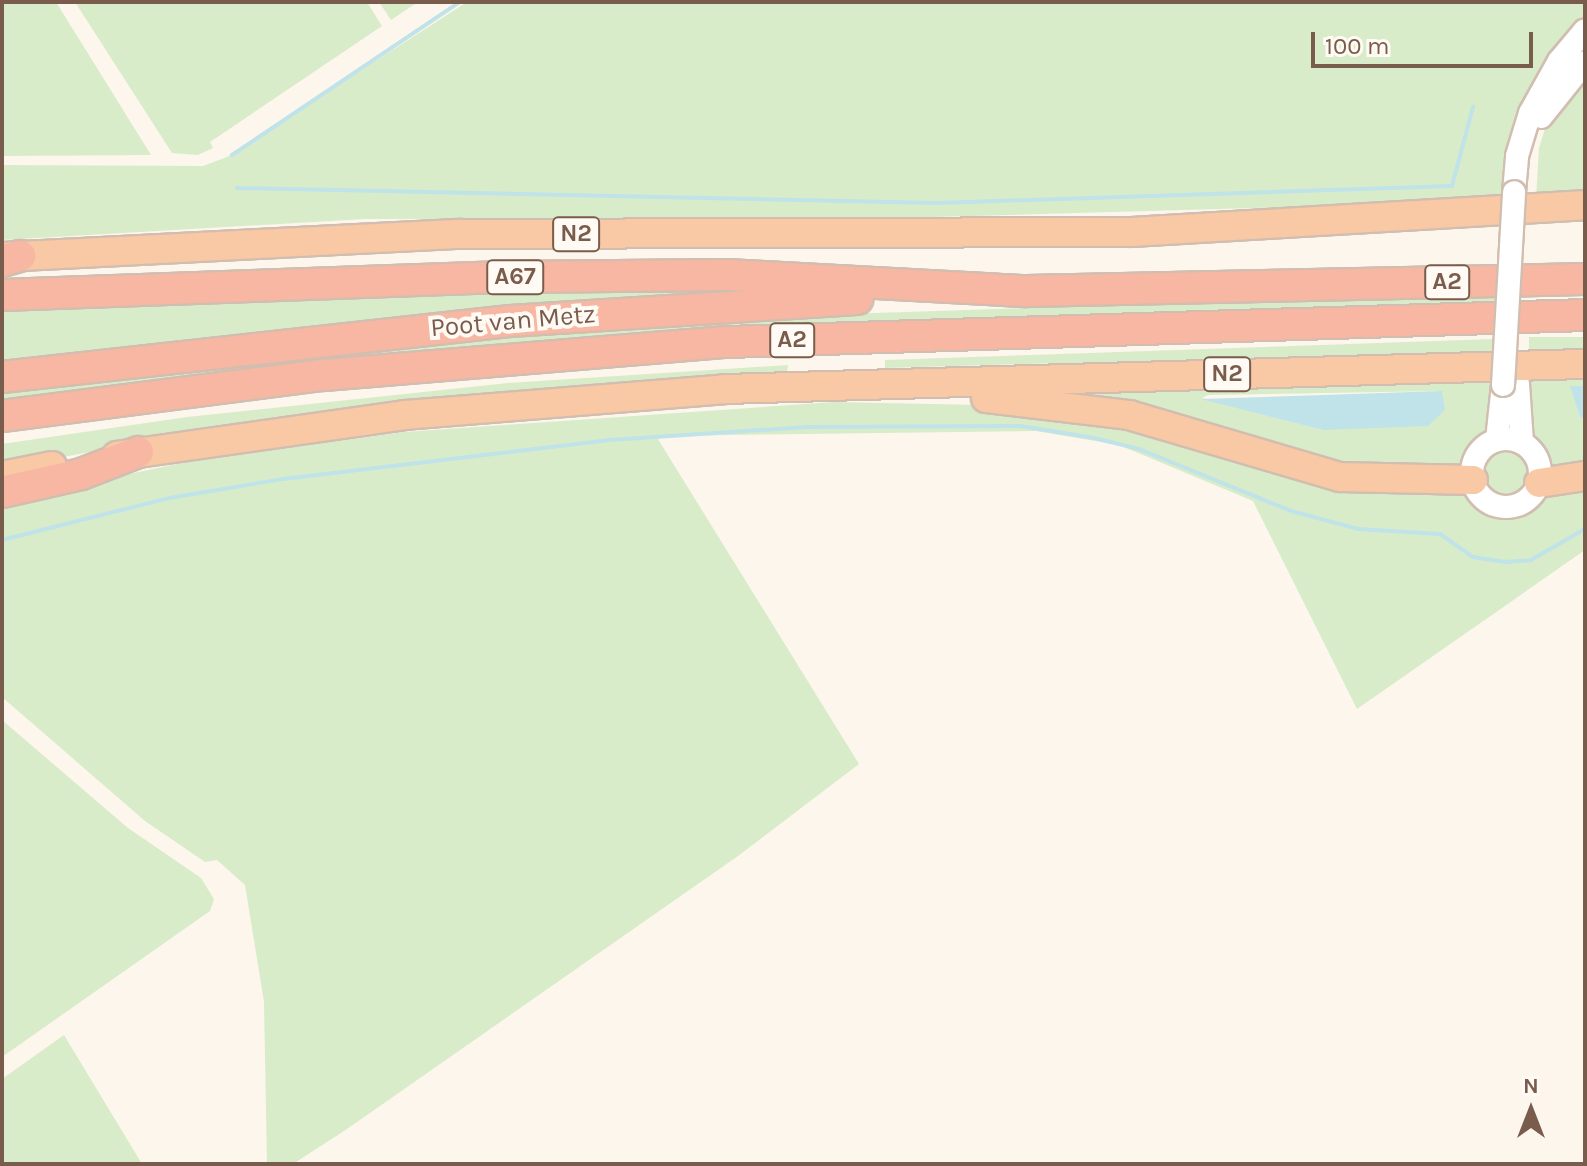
<!DOCTYPE html>
<html>
<head>
<meta charset="utf-8">
<style>
  body { margin:0 }
  #map { position:relative; width:1587px; height:1166px; overflow:hidden; background:#fdf6ec; font-family:Karla,sans-serif }
  div>[style] { position:absolute }
  [style*='--x'] { left:calc(var(--x)*1px); top:calc(var(--y)*1px); width:calc(var(--w)*1px); rotate:calc(var(--a)*1deg) }
  .green>* { inset:0; background:#d8ecc9; transform-origin:0 0 }
  .round { border-radius:50% }
  .water>* { inset:0; background:#bfe3e8 }
  .stream>* { height:4px; margin:-2px; padding:0 2px; transform-origin:2px; border-radius:2px; background:#bfe3e8 }
  .roads { filter:drop-shadow(2px 0 #d1beb0) drop-shadow(-2px 0 #d1beb0) drop-shadow(0 2px #d1beb0) drop-shadow(0 -2px #d1beb0) }
  .tertiary>* { height:22px; margin:-11px; padding:0 11px; transform-origin:11px; border-radius:11px; background:#fff }
  .tertiary>.ring { margin:-11px; padding:0; box-sizing:content-box; background:none; border:22px solid #fff; border-radius:50% }
  .trunk>* { height:28px; margin:-14px; padding:0 14px; transform-origin:14px; border-radius:14px; background:#f9c8a4 }
  .motorway>* { height:30px; margin:-15px; padding:0 15px; transform-origin:15px; border-radius:15px; background:#f7b7a3 }
  .bridges { filter:drop-shadow(2px 0 #d1beb0) drop-shadow(-2px 0 #d1beb0) drop-shadow(0 2px #d1beb0) drop-shadow(0 -2px #d1beb0) }
  .tertiary-bridge>* { height:22px; margin:-11px; padding:0 11px; transform-origin:11px; border-radius:11px; background:#fff }
  span { translate:-50% -50%; white-space:nowrap; text-align:center; line-height:1.15; -webkit-text-stroke:8px #fffaf3; paint-order:stroke }
  .shield-label span { padding:2px 6px; background:#fffaf3; border:2px solid; border-radius:6px; -webkit-text-stroke-width:0 }
  .shield-label { font-size:24px; color:#7a5c4d; font-weight:700 }
  .street-label { font-size:26px; color:#7a5c4d }
  .frame { position:absolute; inset:0; border:4px solid #7a5c4d; pointer-events:none }
  .north { position:absolute; left:1491px; top:1070px; width:80px; height:80px; -webkit-text-stroke:6px #fffaf3; paint-order:stroke; rotate:0deg; font-size:22px; font-weight:700; line-height:32px; text-align:center; color:#7a5c4d }
  .north::after { content:''; display:block; margin:auto; width:28px; height:36px; background:#7a5c4d; clip-path:polygon(50% 0,100% 100%,50% 72%,0 100%) }
  .scale { position:absolute; left:1311px; top:32px; width:222px; height:36px; box-sizing:border-box; border:4px solid #7a5c4d; border-top:0; padding-left:10px; font-size:24px; line-height:28px; white-space:nowrap; color:#7a5c4d; -webkit-text-stroke:6px #fffaf3; paint-order:stroke }
</style>
</head>
<body>
<div id="map">
  <div class="green">
    <div style="clip-path:polygon(2px 2px,56px 2px,151px 155px,2px 156px)"></div>
    <div style="clip-path:polygon(75px 2px,367px 2px,382px 26px,210px 142px,213px 148px,198px 155px,172px 153px)"></div>
    <div style="clip-path:polygon(379px 2px,418px 2px,391px 20px)"></div>
    <div style="clip-path:polygon(467px 2px,1585px 2px,1585px 21px,1503px 201px,898px 218px,365px 219px,2px 240px,2px 165px,203px 166px,227px 157px)"></div>
    <div style="clip-path:polygon(1585px 75px,1585px 195px,1536px 199px,1539px 148px,1547px 122px)"></div>
    <div style="clip-path:polygon(759px 290px,505px 306px,2px 362px,2px 305px,304px 291px)"></div>
    <div style="clip-path:polygon(1497px 292px,1496px 303px,727px 329px,2px 405px,2px 391px,400px 343px,728px 318px)"></div>
    <div style="left:1585px;top:337px;width:20px;height:56px;rotate:90deg"></div>
    <div style="clip-path:polygon(1494px 339px,1493px 359px,1064px 372px,1063px 363px,885px 368px,885px 360px)"></div>
    <div style="clip-path:polygon(788px 365px,787px 372px,610px 383px,610px 389px,190px 434px,2px 468px,2px 444px,187px 417px,508px 383px)"></div>
    <div style="clip-path:polygon(1585px 373px,1585px 386px,1571px 386px,1580px 417px,1585px 419px,1585px 470px,1547px 471px,1530px 426px,1531px 374px)"></div>
    <div style="clip-path:polygon(evenodd,1490px 376px,1493px 422px,1465px 467px,1384px 475px,1004px 391px,1490px 376px,1441px 391px,1323px 430px,1202px 398px,1208px 395px,1441px 391px)"></div>
    <div style="clip-path:polygon(834px 402px,1027px 406px,1467px 493px,1485px 512px,1503px 516px,1521px 513px,1544px 492px,1585px 483px,1585px 550px,1357px 709px,1253px 501px,1119px 445px,1036px 431px,656px 436px,859px 764px,738px 856px,347px 1129px,293px 1164px,267px 1164px,264px 1002px,245px 885px,217px 860px,205px 862px,145px 821px,2px 697px,2px 500px,192px 461px,404px 432px)"></div>
    <div class="round" style="left:1482px;top:449px;width:48px;height:48px"></div>
    <div style="clip-path:polygon(2px 720px,128px 828px,201px 878px,214px 899px,210px 911px,2px 1057px)"></div>
    <div style="clip-path:polygon(64px 1035px,142px 1164px,2px 1164px,2px 1079px)"></div>
  </div>
  <div class="water">
    <div style="clip-path:polygon(1570px 386px,1585px 386px,1585px 419px,1580px 417px)"></div>
    <div style="clip-path:polygon(1442px 391px,1445px 410px,1428px 426px,1323px 430px,1201px 399px)"></div>
  </div>
  <div class="stream">
    <div style="--x:232;--y:155;--w:275;--a:-33.9"></div>
    <div style="--x:237;--y:188;--w:701;--a:1.23"></div>
    <div style="--x:938;--y:203;--w:514;--a:-1.89"></div>
    <div style="--x:1452;--y:186;--w:82;--a:-75.1"></div>
    <div style="--x:2;--y:540;--w:172;--a:-14.1"></div>
    <div style="--x:169;--y:498;--w:116;--a:-9.5"></div>
    <div style="--x:283;--y:479;--w:329;--a:-6.8"></div>
    <div style="--x:610;--y:440;--w:197;--a:-3.8"></div>
    <div style="--x:807;--y:427;--w:214;--a:-0.3"></div>
    <div style="--x:1021;--y:426;--w:74;--a:9.3"></div>
    <div style="--x:1094;--y:438;--w:46;--a:13.7"></div>
    <div style="--x:1139;--y:449;--w:164;--a:22.2"></div>
    <div style="--x:1291;--y:511;--w:69;--a:15"></div>
    <div style="--x:1358;--y:529;--w:82;--a:3.5"></div>
    <div style="--x:1440;--y:534;--w:40;--a:34.9"></div>
    <div style="--x:1473;--y:557;--w:32;--a:9"></div>
    <div style="--x:1505;--y:562;--w:26;--a:-4"></div>
    <div style="--x:1531;--y:560;--w:62;--a:-29.9"></div>
  </div>
  <div class="roads">
    <div class="tertiary">
      <div style="--x:1541;--y:117;--w:70;--a:-51.3"></div>
      <div style="--x:1514;--y:192;--w:36;--a:-85"></div>
      <div style="--x:1517;--y:156;--w:45;--a:-73.2"></div>
      <div style="--x:1530;--y:113;--w:60;--a:-60.9"></div>
      <div style="--x:1559;--y:61;--w:40;--a:-50"></div>
      <div style="--x:1518;--y:384;--w:59;--a:86.1"></div>
      <div class="ring" style="left:1472px;top:439px;width:46px;height:46px"></div>
      <div style="--x:1497;--y:440;--w:55;--a:-83.8"></div>
    </div>
    <div class="trunk">
      <div style="--x:2;--y:257;--w:459;--a:-2.9"></div>
      <div style="--x:460;--y:234;--w:673;--a:-0.17"></div>
      <div style="--x:1133;--y:232;--w:453;--a:-3.4"></div>
      <div style="--x:986;--y:398;--w:144;--a:6.8"></div>
      <div style="--x:1129;--y:415;--w:220;--a:16.4"></div>
      <div style="--x:1340;--y:477;--w:133;--a:1.3"></div>
      <div style="--x:117;--y:456;--w:291;--a:-8.1"></div>
      <div style="--x:405;--y:415;--w:321;--a:-4.6"></div>
      <div style="--x:725;--y:389;--w:860;--a:-1.67"></div>
      <div style="--x:2;--y:476;--w:51;--a:-11.3"></div>
      <div style="--x:1539;--y:483;--w:47;--a:-8.7"></div>
    </div>
    <div class="motorway">
      <div style="--x:2;--y:261;--w:19;--a:-16"></div>
      <div style="--x:2;--y:295;--w:502;--a:-2.05"></div>
      <div style="--x:504;--y:277;--w:223;--a:-0.5"></div>
      <div style="--x:727;--y:275;--w:300;--a:3.1"></div>
      <div style="--x:1027;--y:291;--w:558;--a:-1.23"></div>
      <div style="--x:2;--y:377;--w:510;--a:-6.3"></div>
      <div style="--x:509;--y:321;--w:349;--a:-3.6"></div>
      <div style="--x:2;--y:416;--w:325;--a:-7.3"></div>
      <div style="--x:324;--y:375;--w:404;--a:-4.7"></div>
      <div style="--x:727;--y:342;--w:858;--a:-1.8"></div>
      <div style="--x:2;--y:492;--w:81;--a:-12.8"></div>
      <div style="--x:81;--y:474;--w:61;--a:-21.1"></div>
    </div>
  </div>
  <div class="bridges">
    <div class="tertiary-bridge">
      <div style="--x:1503;--y:385;--w:193;--a:-86.7"></div>
    </div>
  </div>
  <div class="shield-label">
    <span style="left:576px;top:234px">N2</span>
    <span style="left:515px;top:277px">A67</span>
    <span style="left:1447px;top:282px">A2</span>
    <span style="left:792px;top:340px">A2</span>
    <span style="left:1227px;top:374px">N2</span>
  </div>
  <div class="street-label">
    <span style="left:513px;top:321px;rotate:-5deg">Poot van Metz</span>
  </div>
  <div class="frame"></div>
  <div class="north">N</div>
  <div class="scale">100 m</div>
</div>
</body>
</html>
